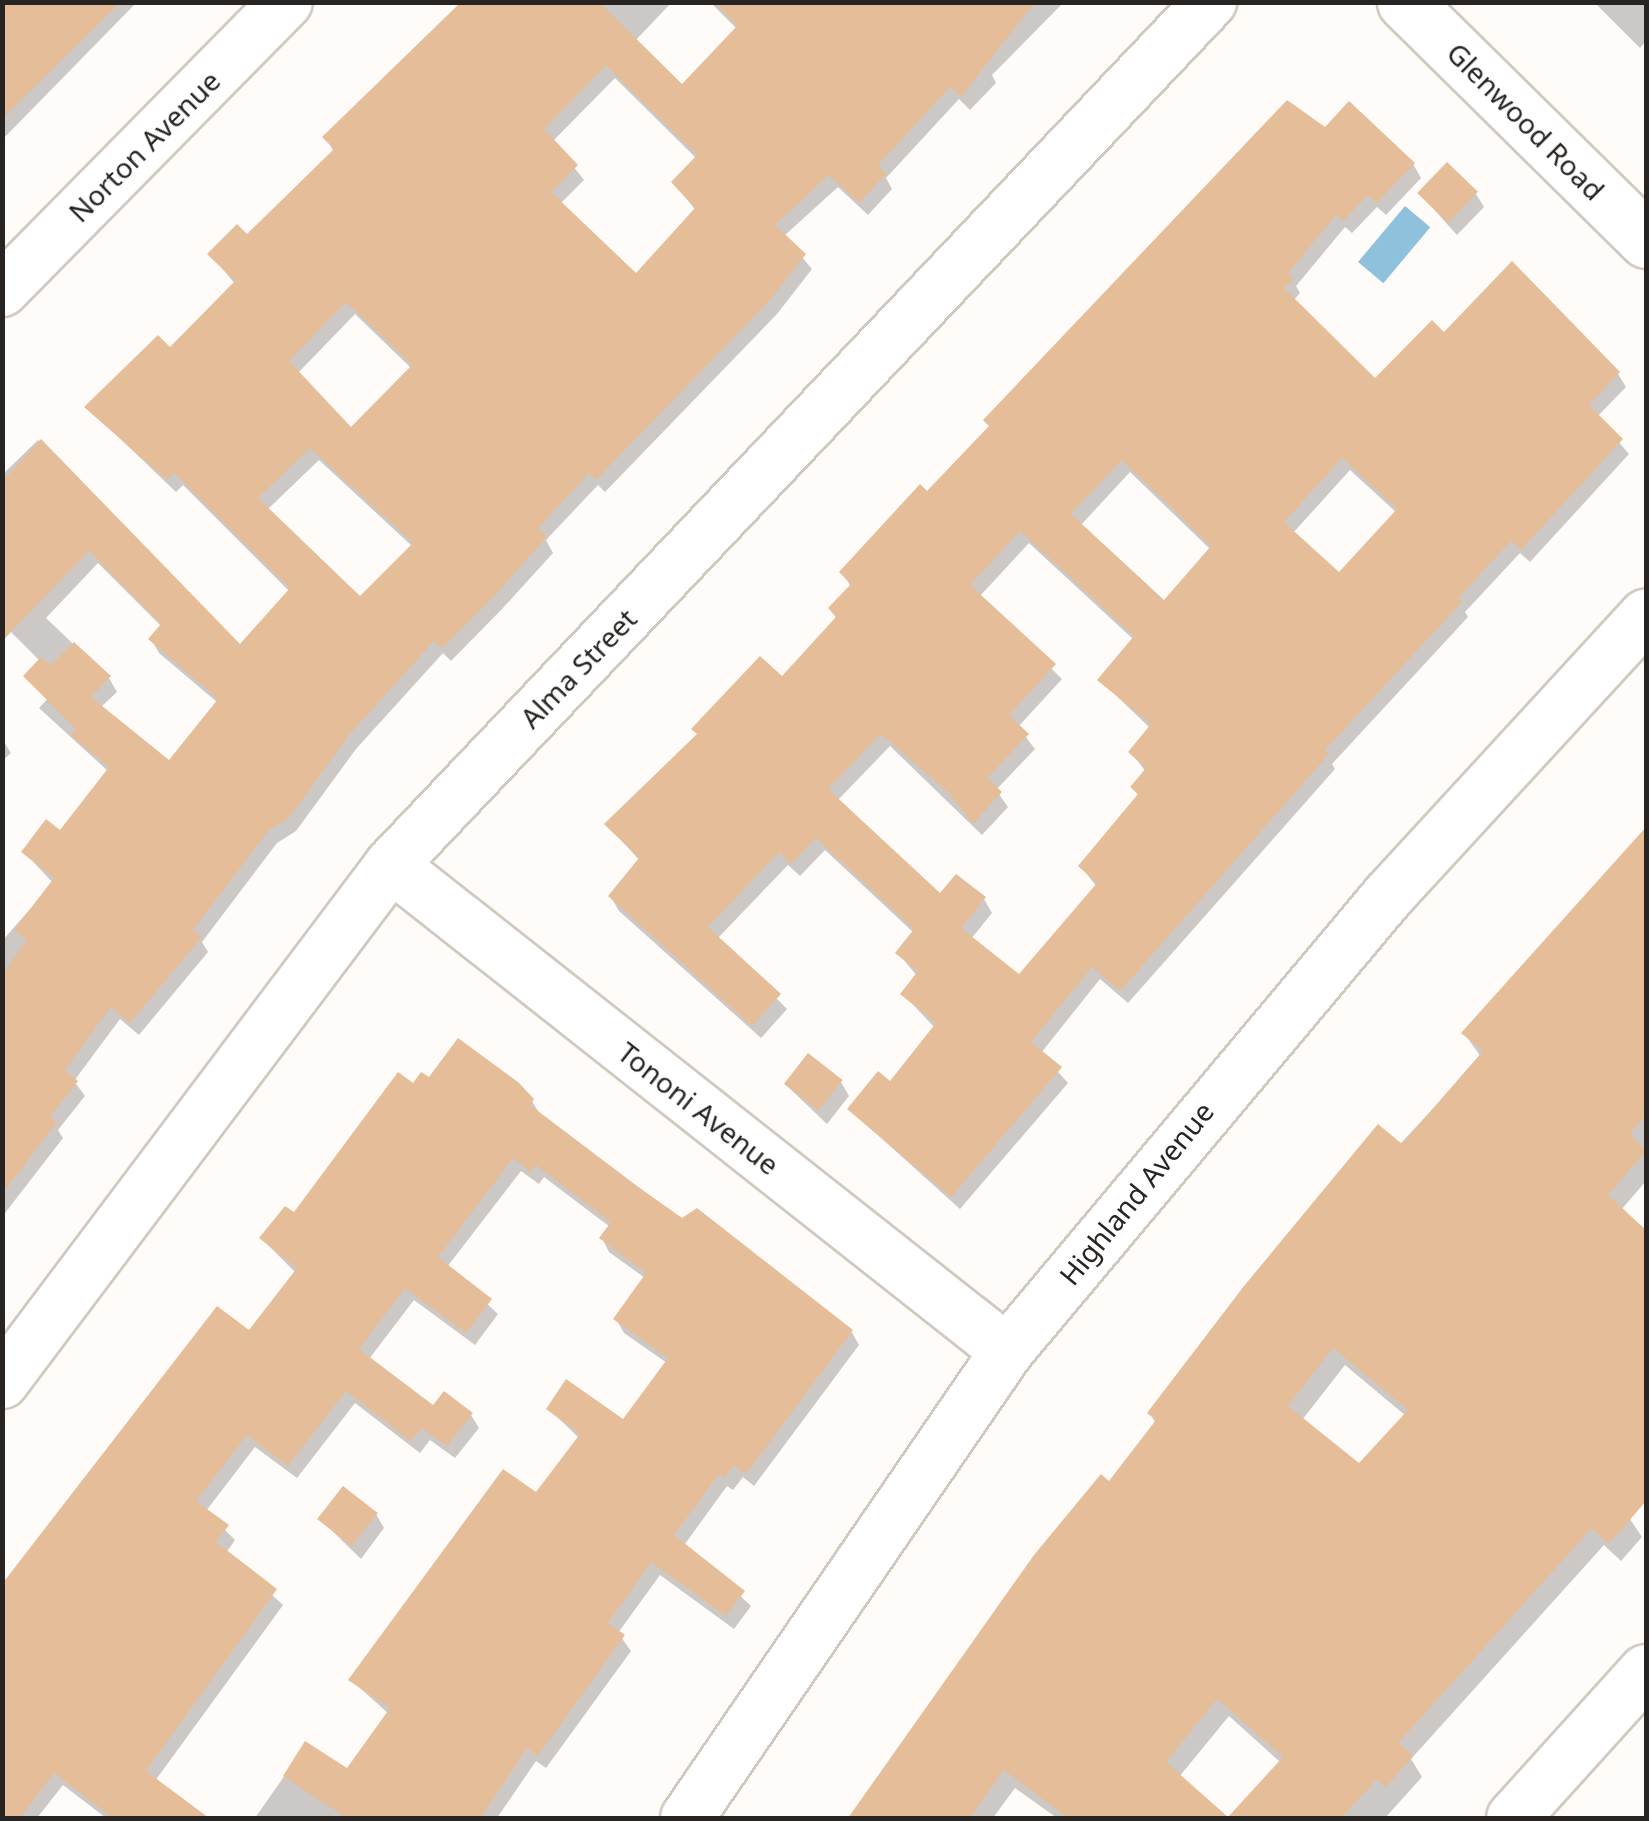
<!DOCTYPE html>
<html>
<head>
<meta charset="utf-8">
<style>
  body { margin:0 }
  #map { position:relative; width:1649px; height:1821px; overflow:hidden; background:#fefbf8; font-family:"Noto Sans",sans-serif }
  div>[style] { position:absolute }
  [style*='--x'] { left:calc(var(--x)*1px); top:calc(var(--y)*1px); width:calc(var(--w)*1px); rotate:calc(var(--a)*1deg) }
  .water>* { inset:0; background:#8dc1dc; transform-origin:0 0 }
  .shadow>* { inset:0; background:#0003 }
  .building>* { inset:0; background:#e5be99; transform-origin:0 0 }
  .roads { filter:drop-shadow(2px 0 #d0c9c0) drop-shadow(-2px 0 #d0c9c0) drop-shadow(0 2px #d0c9c0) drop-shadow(0 -2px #d0c9c0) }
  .street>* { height:52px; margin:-26px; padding:0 26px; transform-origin:26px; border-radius:26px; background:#fff }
  .secondary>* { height:55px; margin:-27.5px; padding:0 27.5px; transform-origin:27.5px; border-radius:27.5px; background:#fff }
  span { translate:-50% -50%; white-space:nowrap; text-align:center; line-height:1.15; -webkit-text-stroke:8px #fff; paint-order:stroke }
  .street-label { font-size:28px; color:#272421 }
  .frame { position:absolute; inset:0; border:5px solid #272421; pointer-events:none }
</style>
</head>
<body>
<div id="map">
  <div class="water">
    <div style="left:1405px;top:206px;width:33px;height:73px;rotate:40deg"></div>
  </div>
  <div class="shadow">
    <div style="clip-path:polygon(2px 2px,137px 2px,2px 140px)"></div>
    <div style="clip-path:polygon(evenodd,510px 2px,672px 2px,635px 41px,682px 87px,737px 29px,710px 2px,1064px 2px,992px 75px,996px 83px,970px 110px,959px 99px,886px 178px,892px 189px,868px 215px,838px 187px,784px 236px,812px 269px,777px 314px,605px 492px,598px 485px,546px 540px,553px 553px,502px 609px,451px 661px,443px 653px,356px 749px,296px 831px,277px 843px,202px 942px,208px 952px,139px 1035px,120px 1019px,74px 1081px,85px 1096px,58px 1130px,63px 1138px,2px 1217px,2px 941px,53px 883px,24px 852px,61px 834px,109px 772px,39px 708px,62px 683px,11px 632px,2px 641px,2px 475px,38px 440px,240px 648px,290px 592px,183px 485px,176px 492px,87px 407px,170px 350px,235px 284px,211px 255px,247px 238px,334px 152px,326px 138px,510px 2px,615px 78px,697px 159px,674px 182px,696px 211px,636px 276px,560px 204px,584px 180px,553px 141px,615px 78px,510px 2px,355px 314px,412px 369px,351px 430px,297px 374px,355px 314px,510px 2px,319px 460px,413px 547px,360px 600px,267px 510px,319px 460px,510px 2px,98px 563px,162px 627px,151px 639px,159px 653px,218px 703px,169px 764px,100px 708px,117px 692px,109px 678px,46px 618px,98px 563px)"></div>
    <div style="clip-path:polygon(1594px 2px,1646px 2px,1646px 41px,1640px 48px)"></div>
    <div style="clip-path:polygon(evenodd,1325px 130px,1413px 164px,1421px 178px,1386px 215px,1377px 207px,1352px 233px,1345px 227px,1296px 286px,1300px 293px,1293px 301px,1375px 382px,1444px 335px,1512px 264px,1618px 374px,1626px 387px,1597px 417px,1629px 454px,1530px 562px,1520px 553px,1465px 612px,1468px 617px,1332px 764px,1335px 769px,1128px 1003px,1100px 979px,1041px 1053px,1068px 1083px,960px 1209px,850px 1110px,890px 1084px,935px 1028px,903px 994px,917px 976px,898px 953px,914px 933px,825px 850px,800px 876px,788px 865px,717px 939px,787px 1009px,761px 1038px,619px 911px,611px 897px,640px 861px,607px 824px,782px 679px,837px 620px,831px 609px,851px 587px,842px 572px,1325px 130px,1350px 470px,1397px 513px,1339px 575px,1293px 533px,1350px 470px,1325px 130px,1130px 472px,1211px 550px,1165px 603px,1080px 526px,1130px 472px,1325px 130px,1029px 543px,1134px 640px,1100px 680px,1151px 729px,1131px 752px,1146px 772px,1133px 787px,1139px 797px,1081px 867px,1097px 887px,1019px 978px,971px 939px,992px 913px,984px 899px,940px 897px,837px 801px,890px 746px,982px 835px,1008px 807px,996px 790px,1035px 749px,1018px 727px,1062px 679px,979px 597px,1029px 543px)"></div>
    <div style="clip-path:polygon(1420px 194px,1476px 194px,1484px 207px,1457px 235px)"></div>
    <div style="clip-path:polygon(2px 739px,11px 753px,2px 761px)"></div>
    <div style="clip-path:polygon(evenodd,1646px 830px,1646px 1075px,1638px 1084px,1646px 1091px,1646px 1181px,1621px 1210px,1646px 1234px,1646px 1488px,1626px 1513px,1642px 1537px,1621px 1561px,1604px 1545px,1411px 1759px,1422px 1777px,1385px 1818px,1231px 1818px,1281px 1763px,1229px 1716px,1179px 1777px,1226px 1818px,1057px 1818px,1015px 1788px,993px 1818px,851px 1818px,1036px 1557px,1109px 1485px,1156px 1424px,1150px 1413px,1481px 1057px,1464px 1033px,1646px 830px,1345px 1365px,1406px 1416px,1360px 1467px,1302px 1420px,1345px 1365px)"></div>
    <div style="clip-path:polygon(430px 1081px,532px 1101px,541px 1116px,636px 1188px,851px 1331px,859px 1345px,754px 1486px,743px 1477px,733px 1490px,727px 1486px,685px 1544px,751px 1606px,734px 1629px,660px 1575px,618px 1633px,631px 1651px,546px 1768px,536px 1761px,497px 1818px,255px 1818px,306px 1745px,348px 1772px,389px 1714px,351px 1680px,537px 1496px,580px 1439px,549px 1409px,623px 1422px,667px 1363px,624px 1333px,616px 1319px,645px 1278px,609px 1252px,602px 1238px,610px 1227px,544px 1177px,539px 1184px,521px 1171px,447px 1267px,498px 1314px,475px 1345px,414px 1300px,369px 1359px,433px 1408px,471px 1415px,479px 1428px,455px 1458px,430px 1440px,420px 1453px,355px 1403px,297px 1478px,255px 1447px,206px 1511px,235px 1540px,226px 1553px,283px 1605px,155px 1781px,205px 1818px,106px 1818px,63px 1785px,37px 1818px,2px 1818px,2px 1589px,250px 1333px,296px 1273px,262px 1239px,294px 1216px,413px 1087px)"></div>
    <div style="clip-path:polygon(841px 1082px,849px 1096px,827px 1124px,786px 1085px)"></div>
    <div style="clip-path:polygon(376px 1514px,384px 1528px,361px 1559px,320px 1519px)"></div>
  </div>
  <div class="building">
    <div style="clip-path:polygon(2px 2px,120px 2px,2px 119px)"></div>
    <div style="clip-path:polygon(evenodd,461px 2px,599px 2px,682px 84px,737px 26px,714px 2px,1035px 2px,961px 97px,950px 87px,878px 165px,886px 174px,859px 203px,829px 175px,775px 225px,806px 254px,770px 300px,596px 480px,589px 473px,538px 528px,547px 537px,495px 595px,442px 648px,434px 641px,349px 735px,289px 818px,269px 830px,193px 930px,202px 937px,130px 1023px,111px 1007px,65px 1070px,78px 1081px,50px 1117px,57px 1122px,2px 1194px,2px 975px,27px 940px,14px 930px,54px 878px,21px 852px,46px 819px,60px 830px,109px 767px,71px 736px,76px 729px,23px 676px,41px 657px,51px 665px,74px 642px,111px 676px,91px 697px,169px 760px,218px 699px,148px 639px,161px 624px,89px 551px,2px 641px,2px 482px,41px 439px,240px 644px,290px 588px,174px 473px,167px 480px,84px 407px,158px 335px,170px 347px,235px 281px,207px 254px,237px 224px,247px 234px,334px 149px,322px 137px,461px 2px,606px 66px,697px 155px,671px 182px,695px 208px,636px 273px,551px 192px,578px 165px,544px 129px,606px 66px,461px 2px,346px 302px,412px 365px,351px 427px,289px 361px,346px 302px,461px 2px,310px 448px,413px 543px,360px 596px,258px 498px,310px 448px)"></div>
    <div style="clip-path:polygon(evenodd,1287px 100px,1325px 127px,1349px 101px,1415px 163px,1377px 203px,1368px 195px,1343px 221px,1336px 215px,1288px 273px,1294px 278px,1284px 288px,1375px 378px,1432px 320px,1444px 332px,1512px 261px,1620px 372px,1589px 405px,1623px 439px,1521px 550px,1511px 541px,1458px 598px,1462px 602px,1325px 750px,1329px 754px,1120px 991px,1092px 967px,1031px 1042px,1062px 1067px,951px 1197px,847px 1109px,878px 1071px,890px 1081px,936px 1023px,900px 994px,918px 971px,895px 953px,914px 929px,816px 838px,791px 864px,779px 852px,708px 927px,781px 994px,752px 1026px,608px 896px,639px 858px,604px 824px,697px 734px,691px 729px,760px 656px,782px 676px,836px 617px,828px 608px,851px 584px,839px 572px,920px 484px,927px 491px,989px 426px,983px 420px,1287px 100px,1342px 458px,1397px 509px,1339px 572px,1284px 522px,1342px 458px,1287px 100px,1122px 460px,1211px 546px,1164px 600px,1071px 514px,1122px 460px,1287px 100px,1020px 531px,1134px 636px,1097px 680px,1151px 724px,1128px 752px,1146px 768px,1130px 787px,1138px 794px,1078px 866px,1097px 883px,1019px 974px,961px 928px,986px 897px,956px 874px,940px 893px,828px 789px,881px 734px,950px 794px,973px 824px,1002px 792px,987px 778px,1029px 734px,1009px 715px,1056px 664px,970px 585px,1020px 531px)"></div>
    <div style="left:1447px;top:162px;width:43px;height:43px;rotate:44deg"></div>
    <div style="clip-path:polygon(evenodd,1646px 827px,1646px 1114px,1630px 1134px,1646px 1151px,1608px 1195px,1646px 1230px,1646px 1501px,1609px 1544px,1592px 1528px,1398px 1743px,1413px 1756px,1386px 1787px,1377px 1779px,1341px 1818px,1068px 1818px,1004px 1770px,970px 1818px,848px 1818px,1034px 1555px,1101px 1474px,1109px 1481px,1156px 1420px,1147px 1413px,1244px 1286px,1378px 1124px,1402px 1144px,1483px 1051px,1461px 1033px,1646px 827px,1333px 1348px,1408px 1410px,1359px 1463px,1288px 1406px,1333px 1348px,1646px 827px,1217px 1699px,1283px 1757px,1228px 1817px,1166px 1762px,1217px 1699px)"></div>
    <div style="clip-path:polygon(458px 1038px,518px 1082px,534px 1099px,530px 1105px,637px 1186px,682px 1218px,697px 1208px,853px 1330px,746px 1474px,734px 1465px,724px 1478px,719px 1474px,674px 1535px,745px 1591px,726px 1616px,651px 1562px,608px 1623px,625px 1635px,538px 1756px,527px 1748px,481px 1818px,347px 1818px,283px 1776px,305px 1741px,347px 1768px,390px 1708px,348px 1680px,503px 1469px,536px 1492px,580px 1434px,546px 1409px,566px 1379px,623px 1419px,668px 1358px,613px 1319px,646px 1273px,599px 1238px,611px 1222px,536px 1165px,531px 1172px,513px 1158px,438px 1257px,492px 1299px,466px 1333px,405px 1288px,359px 1349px,433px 1405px,444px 1391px,473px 1413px,447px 1446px,422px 1428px,411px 1441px,346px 1391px,288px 1466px,247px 1435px,196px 1501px,229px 1525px,216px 1542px,277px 1589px,146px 1771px,209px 1818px,113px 1818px,54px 1773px,20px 1818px,2px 1818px,2px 1584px,217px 1306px,249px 1330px,297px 1268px,259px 1238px,285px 1206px,294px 1212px,398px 1072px,413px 1083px,421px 1072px,429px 1077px)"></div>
    <div style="left:808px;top:1053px;width:44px;height:39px;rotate:38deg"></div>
    <div style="left:343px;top:1486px;width:44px;height:42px;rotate:38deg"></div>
  </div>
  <div class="roads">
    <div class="street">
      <div style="--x:2;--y:290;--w:404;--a:-45.4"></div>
      <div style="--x:391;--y:865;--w:785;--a:38.27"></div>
      <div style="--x:2;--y:1382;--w:647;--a:-53.04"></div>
      <div style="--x:391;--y:865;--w:1190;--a:-46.5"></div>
      <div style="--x:687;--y:1818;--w:566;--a:-55.58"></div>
      <div style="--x:1007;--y:1351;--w:593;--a:-50.06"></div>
      <div style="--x:1388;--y:896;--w:381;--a:-47.4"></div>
      <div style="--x:1513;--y:1818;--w:198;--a:-47.9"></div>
    </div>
    <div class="secondary">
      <div style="--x:1405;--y:2;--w:339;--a:44.6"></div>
    </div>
  </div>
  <div class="street-label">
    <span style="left:1526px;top:121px;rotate:45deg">Glenwood Road</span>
    <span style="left:144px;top:146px;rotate:-45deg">Norton Avenue</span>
    <span style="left:578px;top:668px;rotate:-46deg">Alma Street</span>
    <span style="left:699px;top:1108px;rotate:38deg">Tononi Avenue</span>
    <span style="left:1136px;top:1193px;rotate:-51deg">Highland Avenue</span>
  </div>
  <div class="frame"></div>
</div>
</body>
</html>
